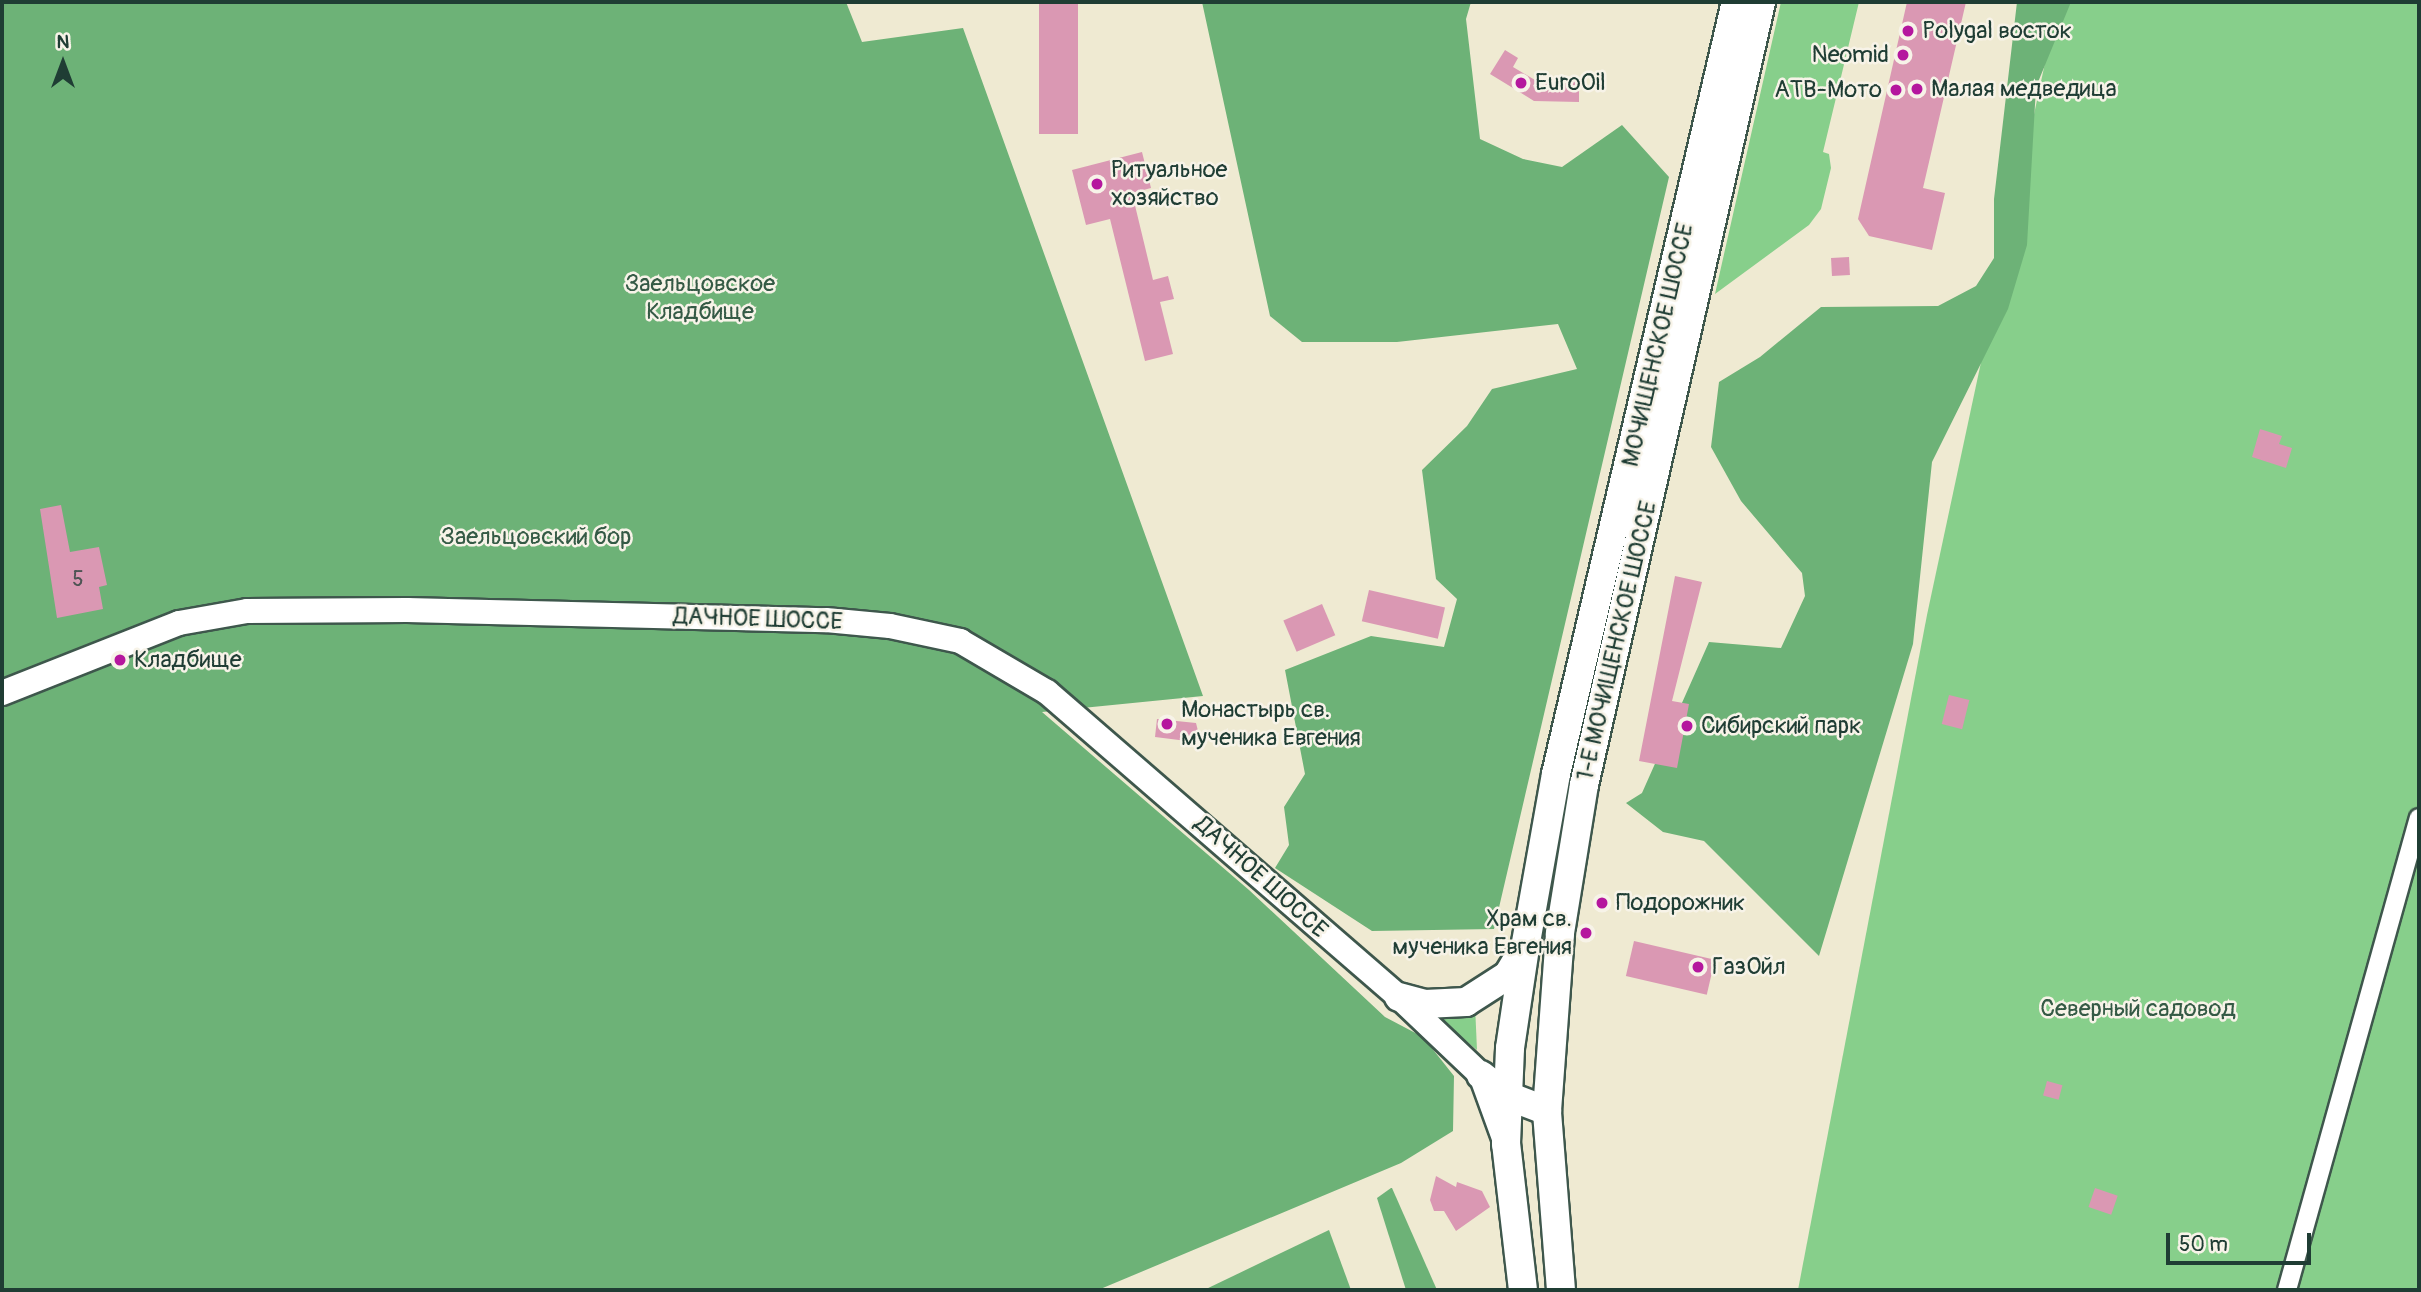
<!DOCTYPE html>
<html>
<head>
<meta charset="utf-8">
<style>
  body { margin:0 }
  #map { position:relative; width:2421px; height:1292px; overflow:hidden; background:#efead2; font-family:Pangolin,sans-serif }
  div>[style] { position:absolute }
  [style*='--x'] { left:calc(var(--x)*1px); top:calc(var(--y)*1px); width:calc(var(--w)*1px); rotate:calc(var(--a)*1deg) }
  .green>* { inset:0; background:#87cf8b }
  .forest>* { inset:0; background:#6db277 }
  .building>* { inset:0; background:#da98b3; transform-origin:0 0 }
  .roads { filter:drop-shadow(2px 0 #3e574c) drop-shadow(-2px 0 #3e574c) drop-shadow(0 2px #3e574c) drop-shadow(0 -2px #3e574c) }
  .street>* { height:18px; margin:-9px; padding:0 9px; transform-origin:9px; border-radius:9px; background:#fff }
  .secondary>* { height:24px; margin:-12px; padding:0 12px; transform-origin:12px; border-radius:12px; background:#fff }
  .primary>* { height:28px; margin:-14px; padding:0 14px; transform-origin:14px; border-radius:14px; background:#fff }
  .dots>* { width:19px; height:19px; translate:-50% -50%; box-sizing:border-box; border:4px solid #f7f3e8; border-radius:50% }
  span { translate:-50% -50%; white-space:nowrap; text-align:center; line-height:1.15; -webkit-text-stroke:5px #f7f3e8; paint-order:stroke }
  .number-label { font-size:21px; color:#4e5454 }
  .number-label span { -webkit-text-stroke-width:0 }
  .poi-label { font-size:24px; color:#1f3d34 }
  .left { translate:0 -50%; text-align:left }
  .right { translate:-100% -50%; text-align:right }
  .park-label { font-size:24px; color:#345a45 }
  .street-label { font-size:24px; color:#1f3d34 }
  .frame { position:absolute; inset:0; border:4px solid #1f3d34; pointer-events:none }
  .north { position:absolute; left:28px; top:28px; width:70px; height:70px; -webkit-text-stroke:5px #f7f3e8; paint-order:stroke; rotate:0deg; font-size:19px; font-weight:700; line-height:28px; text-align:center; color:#1f3d34 }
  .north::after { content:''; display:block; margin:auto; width:24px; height:32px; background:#1f3d34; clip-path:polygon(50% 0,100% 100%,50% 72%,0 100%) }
  .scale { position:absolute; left:2166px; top:1233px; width:145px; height:32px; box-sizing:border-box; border:4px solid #1f3d34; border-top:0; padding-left:9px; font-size:21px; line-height:24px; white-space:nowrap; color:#1f3d34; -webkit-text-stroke:5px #f7f3e8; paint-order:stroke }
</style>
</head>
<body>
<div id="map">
  <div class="green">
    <div style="clip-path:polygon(1781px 2px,1859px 2px,1823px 152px,1829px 154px,1831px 168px,1821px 209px,1809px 225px,1715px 294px)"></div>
    <div style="clip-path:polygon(2058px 2px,2419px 2px,2419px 1290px,1798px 1290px,1927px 615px)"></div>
    <div style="clip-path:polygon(1475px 1005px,1477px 1050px,1441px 1021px,1442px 1016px)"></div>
  </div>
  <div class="forest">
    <div style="clip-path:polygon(2px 2px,846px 2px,862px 42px,963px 28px,1203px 696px,1042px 712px,1249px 890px,1385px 1017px,1423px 1037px,1454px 1076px,1453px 1131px,1401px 1163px,1098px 1290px,2px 1290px)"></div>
    <div style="clip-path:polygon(1202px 2px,1471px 2px,1466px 19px,1480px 139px,1523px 159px,1562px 167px,1622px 125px,1669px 177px,1494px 929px,1372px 931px,1275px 868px,1289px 845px,1284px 807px,1305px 774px,1285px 670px,1371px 636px,1444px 647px,1457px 599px,1436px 579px,1422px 470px,1467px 426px,1492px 389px,1577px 369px,1558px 324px,1397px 342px,1302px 342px,1270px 316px)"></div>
    <div style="clip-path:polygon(2017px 2px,2071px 2px,2036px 87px,2027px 245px,2008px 309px,1932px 462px,1913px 644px,1819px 956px,1704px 841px,1663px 832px,1626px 803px,1642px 793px,1709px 642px,1781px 648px,1805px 596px,1802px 573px,1741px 501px,1711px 447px,1719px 382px,1760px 357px,1821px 307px,1938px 306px,1976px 286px,1994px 258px,1994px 199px)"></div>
    <div style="clip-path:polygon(1391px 1188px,1392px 1188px,1437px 1290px,1406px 1290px,1377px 1198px)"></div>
    <div style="clip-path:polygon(1329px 1230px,1351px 1290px,1204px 1290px)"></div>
  </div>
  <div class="building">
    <div style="left:1039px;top:2px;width:39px;height:132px"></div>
    <div style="clip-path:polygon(1907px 2px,1966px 2px,1923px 188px,1945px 193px,1932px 250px,1869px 236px,1858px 219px)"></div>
    <div style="clip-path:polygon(1505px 50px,1518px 58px,1513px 67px,1535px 80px,1579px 81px,1579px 102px,1534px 101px,1490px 74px)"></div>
    <div style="clip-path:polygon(1142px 152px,1151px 188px,1132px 193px,1153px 280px,1168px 276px,1174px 299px,1160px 302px,1173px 354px,1145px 361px,1110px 219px,1086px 225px,1072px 170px)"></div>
    <div style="left:1849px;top:257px;width:18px;height:18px;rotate:87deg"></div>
    <div style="clip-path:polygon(2260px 429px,2282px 436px,2279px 444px,2292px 448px,2286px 468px,2252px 457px)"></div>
    <div style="clip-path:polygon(61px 505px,70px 552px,99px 547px,107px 585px,99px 587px,103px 609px,57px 618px,40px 509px)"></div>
    <div style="clip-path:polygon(1675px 576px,1702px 582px,1672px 701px,1689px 704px,1677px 768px,1639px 761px)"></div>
    <div style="left:1369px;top:590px;width:78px;height:32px;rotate:13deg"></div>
    <div style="left:1322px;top:604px;width:34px;height:42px;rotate:67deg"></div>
    <div style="left:1949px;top:695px;width:21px;height:30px;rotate:14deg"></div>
    <div style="clip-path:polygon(1157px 719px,1196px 723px,1200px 739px,1195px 742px,1155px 737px)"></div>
    <div style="left:1634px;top:941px;width:83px;height:36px;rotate:13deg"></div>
    <div style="left:2047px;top:1081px;width:16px;height:15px;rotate:15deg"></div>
    <div style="clip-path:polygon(1436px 1176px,1456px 1187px,1457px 1182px,1482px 1191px,1490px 1207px,1456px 1231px,1444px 1211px,1434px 1211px,1430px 1200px)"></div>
    <div style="left:2095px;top:1188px;width:24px;height:20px;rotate:19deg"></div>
  </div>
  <div class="roads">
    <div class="street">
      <div style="--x:2287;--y:1290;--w:490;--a:-74.4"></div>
    </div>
    <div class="secondary">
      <div style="--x:2;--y:693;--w:190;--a:-21.6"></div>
      <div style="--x:179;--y:623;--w:69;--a:-10"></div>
      <div style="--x:247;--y:611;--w:160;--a:-0.4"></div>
      <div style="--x:407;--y:610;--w:419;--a:1.4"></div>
      <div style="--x:826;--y:620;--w:64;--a:5.4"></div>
      <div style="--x:890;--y:626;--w:72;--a:12.1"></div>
      <div style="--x:960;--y:641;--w:101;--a:30.4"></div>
      <div style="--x:1047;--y:692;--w:466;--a:40.9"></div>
      <div style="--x:1399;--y:997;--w:113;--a:43.6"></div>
      <div style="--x:1481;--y:1075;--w:70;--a:70"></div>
    </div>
    <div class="primary">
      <div style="--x:1399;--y:997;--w:27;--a:15"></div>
      <div style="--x:1425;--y:1004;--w:41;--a:-2.8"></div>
      <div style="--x:1466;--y:1002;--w:50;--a:-32.7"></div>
      <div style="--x:1508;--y:975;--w:26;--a:-59"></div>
      <div style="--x:1481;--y:1075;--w:34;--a:38"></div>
      <div style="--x:1508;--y:1096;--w:42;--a:21"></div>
      <div style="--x:1523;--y:1290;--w:147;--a:-96.6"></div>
      <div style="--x:1506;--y:1144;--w:96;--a:-87.6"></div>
      <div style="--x:1510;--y:1048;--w:101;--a:-81.5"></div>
      <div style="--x:1525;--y:948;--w:177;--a:-79.9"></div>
      <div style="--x:1556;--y:774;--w:793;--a:-76.88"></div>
      <div style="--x:1561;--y:1290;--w:180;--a:-94.5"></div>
      <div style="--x:1547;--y:1111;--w:178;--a:-85.8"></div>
      <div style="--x:1560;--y:933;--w:150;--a:-80.8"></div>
      <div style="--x:1584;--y:785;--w:803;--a:-77.26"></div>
    </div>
  </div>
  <div class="dots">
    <div style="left:1908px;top:31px;background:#b5179e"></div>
    <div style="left:1903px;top:55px;background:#b5179e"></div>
    <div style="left:1521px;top:83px;background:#b5179e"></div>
    <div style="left:1917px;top:89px;background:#b5179e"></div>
    <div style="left:1896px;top:90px;background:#b5179e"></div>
    <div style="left:1097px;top:184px;background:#b5179e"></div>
    <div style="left:120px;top:660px;background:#b5179e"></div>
    <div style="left:1167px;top:724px;background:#b5179e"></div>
    <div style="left:1687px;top:726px;background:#b5179e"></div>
    <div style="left:1602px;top:903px;background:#b5179e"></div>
    <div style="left:1586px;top:933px;background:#b5179e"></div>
    <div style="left:1698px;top:967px;background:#b5179e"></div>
  </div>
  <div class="number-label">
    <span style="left:78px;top:580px">5</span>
  </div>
  <div class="poi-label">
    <span class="left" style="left:1922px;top:31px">Polygal восток</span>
    <span class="right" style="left:1889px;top:55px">Neomid</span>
    <span class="left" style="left:1535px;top:83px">EuroOil</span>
    <span class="left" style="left:1931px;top:89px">Малая медведица</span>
    <span class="right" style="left:1882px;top:90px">АТВ-Мото</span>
    <span class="left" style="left:1111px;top:184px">Ритуальное<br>хозяйство</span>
    <span class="left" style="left:134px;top:660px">Кладбище</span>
    <span class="left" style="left:1181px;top:724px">Монастырь св.<br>мученика Евгения</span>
    <span class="left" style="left:1701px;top:726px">Сибирский парк</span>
    <span class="left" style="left:1616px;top:903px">Подорожник</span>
    <span class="right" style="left:1572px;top:933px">Храм св.<br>мученика Евгения</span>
    <span class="left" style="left:1712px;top:967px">ГазОйл</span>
  </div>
  <div class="park-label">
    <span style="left:700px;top:298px">Заельцовское<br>Кладбище</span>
    <span style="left:536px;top:537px">Заельцовский бор</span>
    <span style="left:2138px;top:1009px">Северный садовод</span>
  </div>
  <div class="street-label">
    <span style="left:1658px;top:345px;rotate:-77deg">МОЧИЩЕНСКОЕ ШОССЕ</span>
    <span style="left:758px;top:619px;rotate:2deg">ДАЧНОЕ ШОССЕ</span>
    <span style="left:1617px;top:641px;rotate:-77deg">1-Е МОЧИЩЕНСКОЕ ШОССЕ</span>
    <span style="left:1261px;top:877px;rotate:42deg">ДАЧНОЕ ШОССЕ</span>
  </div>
  <div class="frame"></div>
  <div class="north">N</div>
  <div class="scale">50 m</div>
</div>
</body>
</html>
